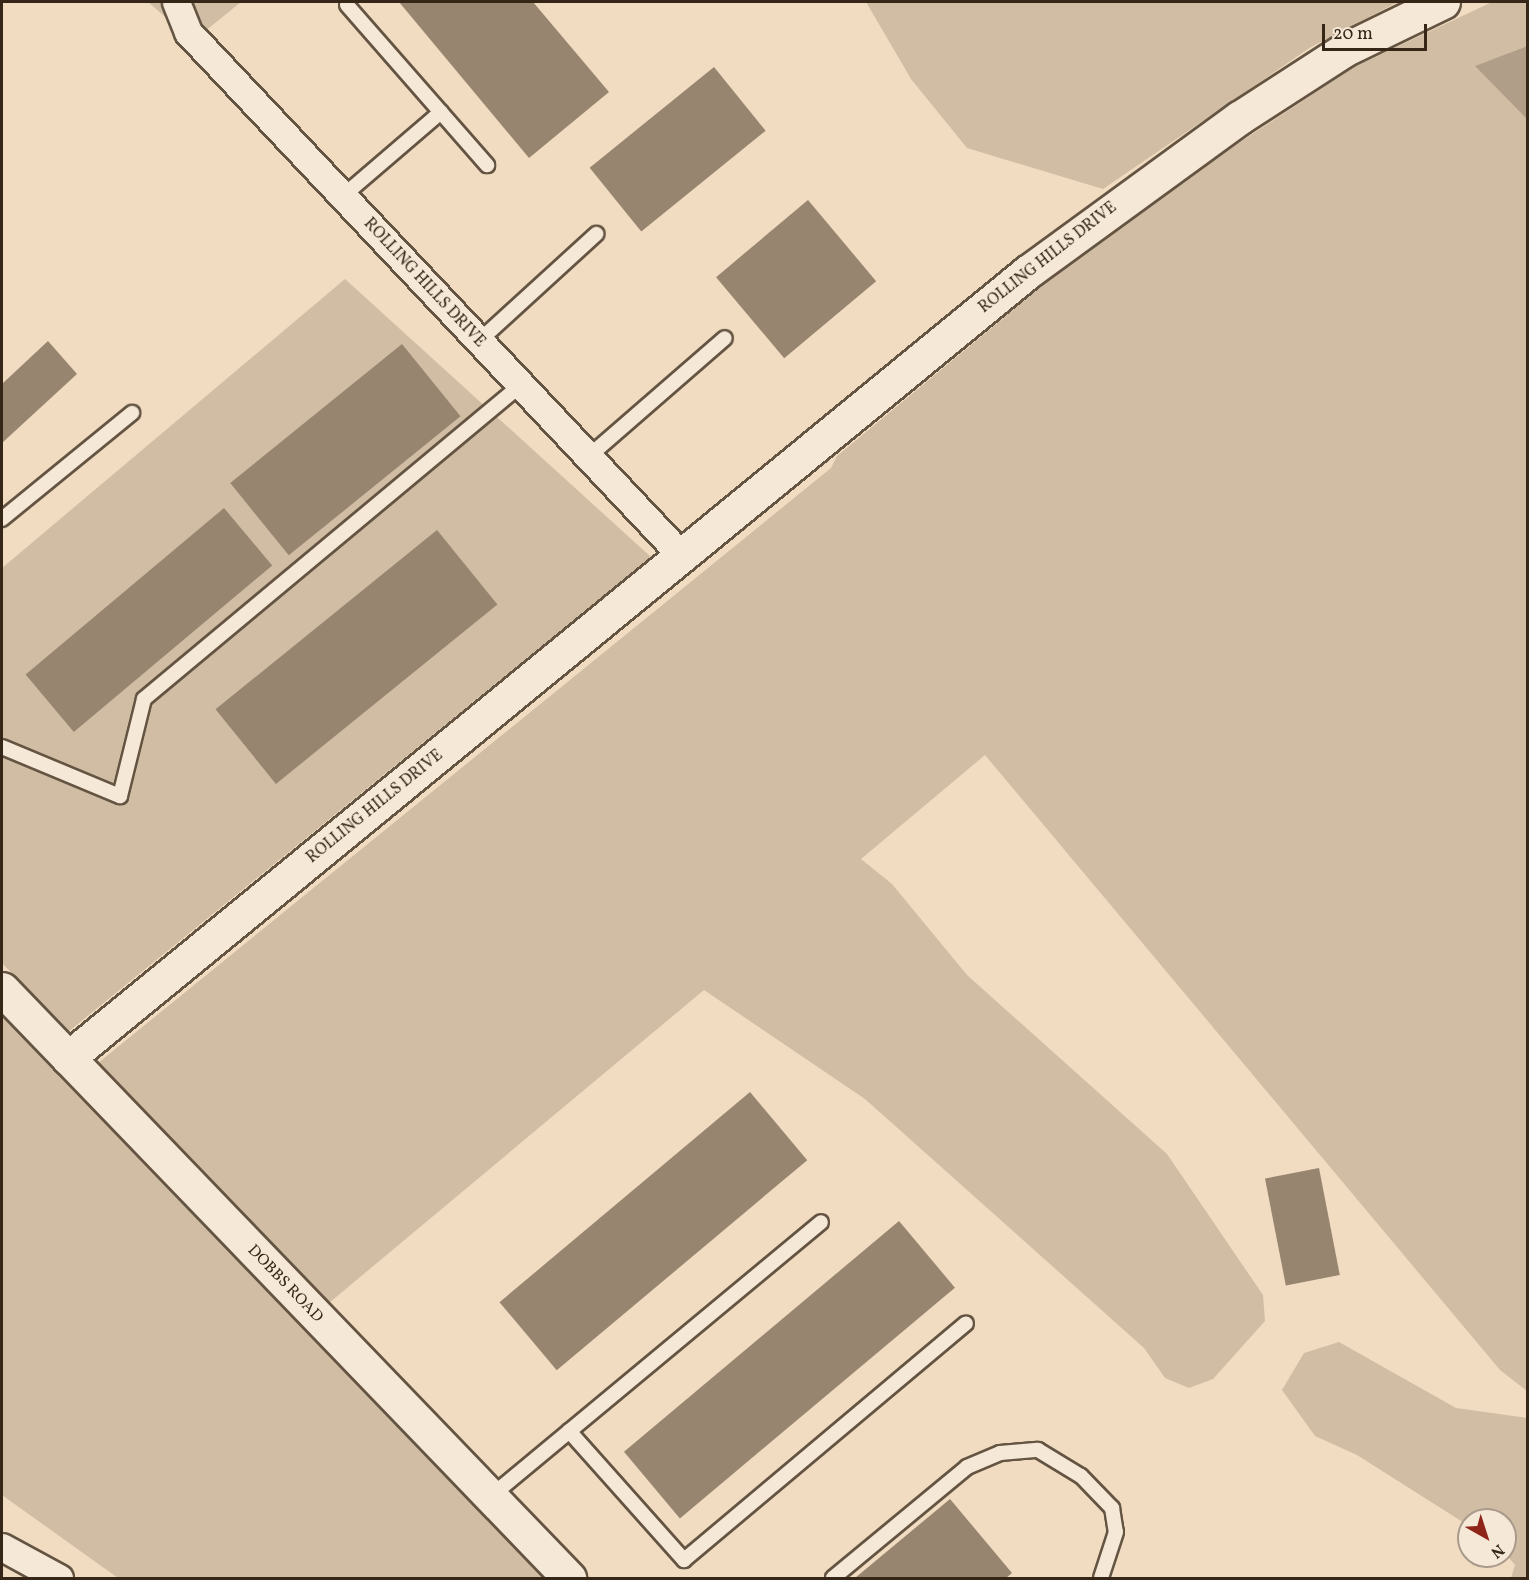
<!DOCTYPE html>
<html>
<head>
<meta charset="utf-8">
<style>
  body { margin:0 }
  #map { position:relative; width:1529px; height:1580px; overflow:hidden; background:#f1dcc1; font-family:Vollkorn,serif }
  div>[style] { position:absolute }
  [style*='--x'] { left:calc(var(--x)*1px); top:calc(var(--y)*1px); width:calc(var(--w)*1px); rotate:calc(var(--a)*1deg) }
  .green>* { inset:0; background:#d1bda4 }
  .water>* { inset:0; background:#b19e88 }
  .building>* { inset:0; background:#978570; transform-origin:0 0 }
  .roads { filter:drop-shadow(2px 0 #645442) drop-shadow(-2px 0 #645442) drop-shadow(0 2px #645442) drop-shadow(0 -2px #645442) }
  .lane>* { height:14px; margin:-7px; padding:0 7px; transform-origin:7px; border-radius:7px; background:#f6e8d7 }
  .street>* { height:27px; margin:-13.5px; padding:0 13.5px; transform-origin:13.5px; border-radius:13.5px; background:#f6e8d7 }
  .secondary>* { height:33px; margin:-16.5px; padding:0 16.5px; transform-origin:16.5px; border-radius:16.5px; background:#f6e8d7 }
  span { translate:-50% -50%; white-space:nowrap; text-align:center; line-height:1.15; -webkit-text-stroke:6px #f6e8d7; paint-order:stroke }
  .street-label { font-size:16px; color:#352618 }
  .frame { position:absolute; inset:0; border:3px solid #352618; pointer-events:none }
  .north { position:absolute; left:1457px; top:1508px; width:60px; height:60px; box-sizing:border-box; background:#f6e8d7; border:2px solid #a99a8b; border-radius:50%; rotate:141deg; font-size:16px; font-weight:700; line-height:24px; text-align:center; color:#352618 }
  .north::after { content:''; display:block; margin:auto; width:21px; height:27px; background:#8f2418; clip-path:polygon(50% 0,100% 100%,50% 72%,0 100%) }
  .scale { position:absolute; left:1322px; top:24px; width:105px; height:27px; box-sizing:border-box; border:3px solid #352618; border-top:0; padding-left:8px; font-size:18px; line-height:21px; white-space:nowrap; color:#352618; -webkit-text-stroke:4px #f6e8d7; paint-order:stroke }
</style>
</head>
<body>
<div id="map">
  <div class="green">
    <div style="clip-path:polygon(148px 2px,241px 2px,193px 41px)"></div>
    <div style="clip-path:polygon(866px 2px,1398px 2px,1311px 47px,1103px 189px,967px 148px,911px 79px)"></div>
    <div style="clip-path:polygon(1492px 2px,1527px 2px,1527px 46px,1476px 66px,1528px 119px,1527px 1391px,1500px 1370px,985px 755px,861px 859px,892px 884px,967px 975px,1167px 1154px,1233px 1251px,1263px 1295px,1265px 1321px,1213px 1379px,1189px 1388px,1165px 1378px,1144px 1348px,865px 1099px,704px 990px,329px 1303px,98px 1063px,831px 468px,837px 456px,1042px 286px,1172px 187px,1354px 67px)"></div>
    <div style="clip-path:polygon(345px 279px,651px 557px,68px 1032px,2px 963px,2px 568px)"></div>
    <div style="clip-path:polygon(2px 1016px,545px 1578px,118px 1578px,2px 1495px)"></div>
    <div style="clip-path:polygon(1339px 1342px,1456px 1408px,1527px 1418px,1527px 1578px,1511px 1578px,1515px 1565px,1505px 1553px,1505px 1520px,1469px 1520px,1469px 1526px,1357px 1455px,1315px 1436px,1282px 1390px,1304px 1353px)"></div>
  </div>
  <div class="water">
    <div style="clip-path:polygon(1527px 46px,1527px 119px,1475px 66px)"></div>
  </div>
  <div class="building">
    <div style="clip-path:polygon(399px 2px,533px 2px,609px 92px,529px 158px)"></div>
    <div style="left:714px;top:67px;width:82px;height:160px;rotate:51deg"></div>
    <div style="left:808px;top:200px;width:106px;height:120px;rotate:50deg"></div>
    <div style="clip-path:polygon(48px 341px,77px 374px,2px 443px,2px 384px)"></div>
    <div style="left:402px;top:344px;width:93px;height:221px;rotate:51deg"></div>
    <div style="left:224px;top:508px;width:75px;height:259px;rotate:50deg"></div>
    <div style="left:437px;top:530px;width:96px;height:285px;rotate:51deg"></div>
    <div style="left:750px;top:1092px;width:89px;height:327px;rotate:50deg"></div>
    <div style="left:1319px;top:1168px;width:109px;height:55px;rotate:79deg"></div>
    <div style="left:899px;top:1221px;width:87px;height:359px;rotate:50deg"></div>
    <div style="clip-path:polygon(950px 1499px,1012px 1573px,1006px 1578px,855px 1578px)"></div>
  </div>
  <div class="roads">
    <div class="lane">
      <div style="--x:347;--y:5;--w:213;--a:48.8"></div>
      <div style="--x:343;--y:196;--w:129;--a:-40.6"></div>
      <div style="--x:479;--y:341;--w:159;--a:-42.4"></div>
      <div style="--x:588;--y:457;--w:181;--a:-41"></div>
      <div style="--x:2;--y:519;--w:168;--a:-39.2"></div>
      <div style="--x:2;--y:747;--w:128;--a:22.6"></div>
      <div style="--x:120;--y:796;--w:100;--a:-76.1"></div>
      <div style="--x:144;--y:699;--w:491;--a:-39.8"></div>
      <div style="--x:569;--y:1431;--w:173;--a:48.3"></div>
      <div style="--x:684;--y:1560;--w:368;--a:-40"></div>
      <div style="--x:490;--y:1497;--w:430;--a:-39.7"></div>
      <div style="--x:833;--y:1578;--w:174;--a:-39.6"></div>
      <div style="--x:967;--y:1467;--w:36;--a:-23"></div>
      <div style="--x:1000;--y:1453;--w:38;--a:-5"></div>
      <div style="--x:1038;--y:1450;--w:50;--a:31.2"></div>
      <div style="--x:1081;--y:1476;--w:45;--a:45.9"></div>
      <div style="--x:1112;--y:1508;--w:24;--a:81"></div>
      <div style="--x:1116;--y:1532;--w:48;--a:108.1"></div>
    </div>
    <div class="street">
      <div style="--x:176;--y:2;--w:32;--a:68"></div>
      <div style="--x:188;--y:32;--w:722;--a:46.68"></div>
      <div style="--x:2;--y:1547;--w:65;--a:28.5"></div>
    </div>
    <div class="secondary">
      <div style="--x:2;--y:989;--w:818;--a:46.09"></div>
      <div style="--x:68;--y:1058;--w:1242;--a:-39.32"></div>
      <div style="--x:1029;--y:271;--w:260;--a:-36.1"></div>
      <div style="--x:1239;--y:118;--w:125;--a:-32.9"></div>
      <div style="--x:1344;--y:50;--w:110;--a:-25.9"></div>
    </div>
  </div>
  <div class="street-label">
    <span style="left:1048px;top:258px;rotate:-38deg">ROLLING HILLS DRIVE</span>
    <span style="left:424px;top:283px;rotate:47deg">ROLLING HILLS DRIVE</span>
    <span style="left:375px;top:807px;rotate:-39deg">ROLLING HILLS DRIVE</span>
    <span style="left:285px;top:1284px;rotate:46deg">DOBBS ROAD</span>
  </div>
  <div class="frame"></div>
  <div class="north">N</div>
  <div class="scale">20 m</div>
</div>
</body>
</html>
